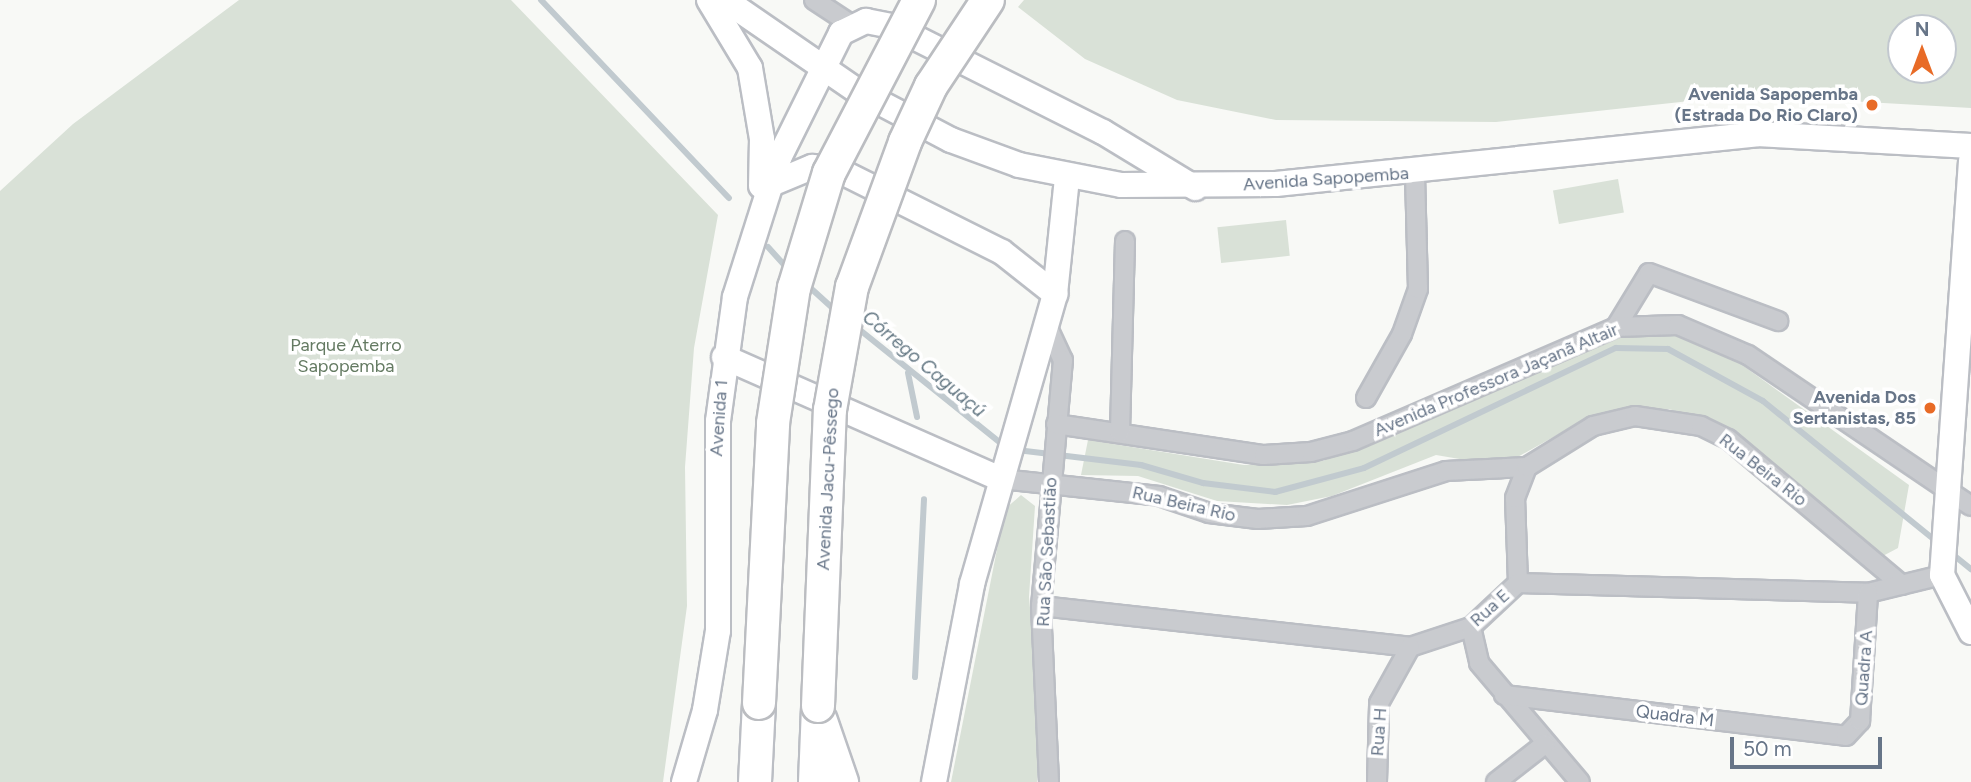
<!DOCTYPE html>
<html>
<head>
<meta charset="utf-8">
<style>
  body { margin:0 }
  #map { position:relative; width:1971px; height:782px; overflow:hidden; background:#f8f9f6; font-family:Figtree,sans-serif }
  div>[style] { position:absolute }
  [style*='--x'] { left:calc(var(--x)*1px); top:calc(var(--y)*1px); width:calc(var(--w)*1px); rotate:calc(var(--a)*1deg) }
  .green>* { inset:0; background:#d9e1d7; transform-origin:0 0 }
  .stream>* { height:6px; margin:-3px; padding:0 3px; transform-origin:3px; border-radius:3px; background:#c1cacf }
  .roads { filter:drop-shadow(2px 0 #bbbec4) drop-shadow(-2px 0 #bbbec4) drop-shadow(0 2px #bbbec4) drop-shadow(0 -2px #bbbec4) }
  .street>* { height:18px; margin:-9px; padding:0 9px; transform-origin:9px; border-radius:9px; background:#c9cbcf }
  .secondary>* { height:24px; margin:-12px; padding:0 12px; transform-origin:12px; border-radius:12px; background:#fff }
  .highway>* { height:32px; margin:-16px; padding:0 16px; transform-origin:16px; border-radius:16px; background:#fff }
  .bridges { filter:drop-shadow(2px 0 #bbbdc1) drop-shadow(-2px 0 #bbbdc1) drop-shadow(0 2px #bbbdc1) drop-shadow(0 -2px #bbbdc1) }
  .highway-bridge>* { height:32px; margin:-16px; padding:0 16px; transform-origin:16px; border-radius:16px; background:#fff }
  .dots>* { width:19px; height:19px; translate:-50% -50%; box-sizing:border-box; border:4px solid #fff; border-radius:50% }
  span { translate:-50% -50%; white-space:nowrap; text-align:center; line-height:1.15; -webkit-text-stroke:7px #fff; paint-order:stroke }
  .poi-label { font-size:18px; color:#677588; font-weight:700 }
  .right { translate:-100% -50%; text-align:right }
  .street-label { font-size:18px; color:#677588 }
  .park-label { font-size:18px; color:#647a62 }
  .water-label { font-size:19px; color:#637783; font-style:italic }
  .north { position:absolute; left:1887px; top:14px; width:70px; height:70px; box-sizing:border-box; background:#fff; border:2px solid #c2c8cf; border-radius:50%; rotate:0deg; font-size:19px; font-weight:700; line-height:28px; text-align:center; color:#677588 }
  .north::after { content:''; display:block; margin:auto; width:24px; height:32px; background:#e86b27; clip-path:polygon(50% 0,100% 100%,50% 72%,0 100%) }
  .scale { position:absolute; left:1730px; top:737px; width:152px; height:32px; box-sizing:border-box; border:4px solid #677588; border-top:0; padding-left:9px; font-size:21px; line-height:24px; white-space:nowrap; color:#677588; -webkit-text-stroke:5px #fff; paint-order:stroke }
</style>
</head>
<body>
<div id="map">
  <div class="green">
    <div style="clip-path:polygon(239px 0,511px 0,718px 215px,694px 348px,685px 467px,687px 606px,663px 782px,0 782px,0 191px,73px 124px)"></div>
    <div style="clip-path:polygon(evenodd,1024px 0,1971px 0,1971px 108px,1745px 95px,1496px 122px,1276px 120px,1177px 100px,1085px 59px,1018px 7px,1024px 0,1901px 28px,1943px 28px,1943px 70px,1901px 70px,1901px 28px)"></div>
    <div style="left:1618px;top:179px;width:34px;height:66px;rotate:80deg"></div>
    <div style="left:1286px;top:220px;width:36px;height:69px;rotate:84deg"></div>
    <div style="clip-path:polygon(1659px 333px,1696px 340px,1731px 357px,1909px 485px,1898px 548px,1879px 558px,1726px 427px,1669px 409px,1589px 417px,1514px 459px,1489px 464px,1436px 455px,1332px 496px,1287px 505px,1217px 501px,1138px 476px,1081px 475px,1088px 440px,1244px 465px,1323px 461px,1607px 339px)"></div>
    <div style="clip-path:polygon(1021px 495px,1035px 506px,1029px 597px,1041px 727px,1037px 782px,951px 782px,1005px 509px)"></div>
  </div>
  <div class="stream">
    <div style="--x:541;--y:0;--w:273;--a:46.5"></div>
    <div style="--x:768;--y:247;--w:30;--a:48"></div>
    <div style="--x:805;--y:283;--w:45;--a:42.3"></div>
    <div style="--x:855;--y:326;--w:195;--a:38.8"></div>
    <div style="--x:908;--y:373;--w:45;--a:78.4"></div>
    <div style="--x:1017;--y:450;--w:125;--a:6.9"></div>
    <div style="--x:1141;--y:465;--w:65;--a:16.2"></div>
    <div style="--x:1203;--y:483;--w:73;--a:7.1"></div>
    <div style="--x:1275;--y:492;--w:92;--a:-15.1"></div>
    <div style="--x:1364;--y:468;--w:279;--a:-25.5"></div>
    <div style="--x:1616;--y:348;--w:52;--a:1.1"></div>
    <div style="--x:1668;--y:349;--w:108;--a:28.7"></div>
    <div style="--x:1763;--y:401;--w:224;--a:39"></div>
    <div style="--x:1951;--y:553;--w:26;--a:39"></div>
    <div style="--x:915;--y:677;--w:178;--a:-87.1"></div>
  </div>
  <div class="roads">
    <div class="street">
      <div style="--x:814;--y:0;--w:45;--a:33.3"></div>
      <div style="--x:1047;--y:326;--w:38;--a:65"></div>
      <div style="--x:1063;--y:360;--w:247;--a:95.1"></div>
      <div style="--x:1041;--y:606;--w:176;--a:87.4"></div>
      <div style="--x:1616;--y:327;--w:63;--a:-58.6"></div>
      <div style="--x:1649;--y:273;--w:138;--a:20.4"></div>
      <div style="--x:1366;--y:398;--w:73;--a:-60.6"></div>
      <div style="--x:1402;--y:334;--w:48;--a:-70.4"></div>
      <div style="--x:1418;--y:289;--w:116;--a:-91.5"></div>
      <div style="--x:1056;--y:424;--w:210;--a:8.5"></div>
      <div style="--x:1264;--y:455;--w:47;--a:-3.7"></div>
      <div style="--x:1311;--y:452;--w:43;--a:-14.7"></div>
      <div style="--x:1353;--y:441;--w:287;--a:-23.4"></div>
      <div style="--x:1616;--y:327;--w:62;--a:-1.8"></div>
      <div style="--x:1678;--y:325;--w:76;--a:23.2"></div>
      <div style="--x:1748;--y:355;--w:269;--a:34.1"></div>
      <div style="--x:1120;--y:432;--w:191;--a:-88.5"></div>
      <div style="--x:1001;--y:479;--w:159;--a:6.1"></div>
      <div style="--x:1159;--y:496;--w:53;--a:18.8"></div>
      <div style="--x:1209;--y:513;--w:49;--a:7"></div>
      <div style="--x:1258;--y:519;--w:49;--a:-3.5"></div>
      <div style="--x:1307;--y:516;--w:146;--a:-17.9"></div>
      <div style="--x:1446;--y:471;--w:81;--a:-2.8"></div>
      <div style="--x:1518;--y:583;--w:85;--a:-92"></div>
      <div style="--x:1515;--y:498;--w:33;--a:-69"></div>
      <div style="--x:1527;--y:467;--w:78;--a:-31.8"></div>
      <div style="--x:1593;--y:426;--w:43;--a:-13.4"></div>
      <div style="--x:1635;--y:416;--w:67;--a:8.6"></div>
      <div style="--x:1701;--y:426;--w:30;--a:26"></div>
      <div style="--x:1728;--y:439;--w:227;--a:40"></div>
      <div style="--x:1041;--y:606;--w:371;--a:6.3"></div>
      <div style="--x:1410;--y:647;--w:64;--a:-18.2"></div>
      <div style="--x:1471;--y:627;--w:64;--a:-43.1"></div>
      <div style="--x:1518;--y:583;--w:350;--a:1.6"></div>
      <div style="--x:1868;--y:593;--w:76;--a:-13.7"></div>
      <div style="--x:1471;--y:627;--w:37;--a:77"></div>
      <div style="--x:1479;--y:663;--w:156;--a:49.7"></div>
      <div style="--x:1504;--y:695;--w:344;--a:6.8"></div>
      <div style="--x:1846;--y:736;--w:21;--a:-47"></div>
      <div style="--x:1860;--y:721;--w:128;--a:-86.4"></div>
      <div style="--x:1377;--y:782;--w:79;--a:-88.5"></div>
      <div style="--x:1379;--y:703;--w:64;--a:-61"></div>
      <div style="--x:1496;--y:782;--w:62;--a:-37.8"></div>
    </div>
    <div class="secondary">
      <div style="--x:709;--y:0;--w:79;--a:58.9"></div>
      <div style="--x:750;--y:68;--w:72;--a:80.4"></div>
      <div style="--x:762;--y:139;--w:47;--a:91.2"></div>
      <div style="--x:725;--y:0;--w:159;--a:34.5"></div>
      <div style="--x:856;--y:90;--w:107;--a:27.8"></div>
      <div style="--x:951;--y:140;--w:72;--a:20.2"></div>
      <div style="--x:1019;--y:165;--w:104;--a:11.1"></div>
      <div style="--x:1121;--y:185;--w:155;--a:-0.4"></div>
      <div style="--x:1276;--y:184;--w:484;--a:-5.9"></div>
      <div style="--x:1757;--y:134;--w:214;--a:3.2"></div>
      <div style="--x:1971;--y:161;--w:415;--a:94"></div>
      <div style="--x:1942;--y:575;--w:64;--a:63"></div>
      <div style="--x:769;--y:185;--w:47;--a:-22.7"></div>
      <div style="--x:812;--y:167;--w:26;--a:7"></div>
      <div style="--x:838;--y:170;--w:183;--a:26.6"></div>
      <div style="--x:1002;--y:252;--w:68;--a:38.4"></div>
      <div style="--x:724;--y:357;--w:303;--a:23.8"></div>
      <div style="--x:684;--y:782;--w:75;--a:-73.7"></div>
      <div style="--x:705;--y:710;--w:80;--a:-80.7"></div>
      <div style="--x:718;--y:631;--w:210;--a:-90"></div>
      <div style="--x:718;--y:421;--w:125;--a:-82.2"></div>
      <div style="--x:735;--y:297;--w:146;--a:-72.4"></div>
      <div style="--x:779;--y:158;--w:140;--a:-63.6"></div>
      <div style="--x:841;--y:33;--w:28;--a:-26"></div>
      <div style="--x:866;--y:21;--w:26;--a:11"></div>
      <div style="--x:892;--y:26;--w:236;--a:26.7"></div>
      <div style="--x:1103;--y:132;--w:108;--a:31.3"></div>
      <div style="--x:934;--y:782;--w:202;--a:-79.1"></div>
      <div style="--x:972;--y:584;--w:302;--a:-74"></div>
      <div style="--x:1055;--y:294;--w:118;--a:-84.1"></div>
    </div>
    <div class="highway">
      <div style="--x:821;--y:721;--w:65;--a:71"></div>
      <div style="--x:755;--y:782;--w:79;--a:-87.1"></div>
      <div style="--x:815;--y:782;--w:76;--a:-87.7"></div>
    </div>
  </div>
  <div class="bridges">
    <div class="highway-bridge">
      <div style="--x:759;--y:703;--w:280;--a:-87.1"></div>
      <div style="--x:773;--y:423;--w:137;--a:-81.2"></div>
      <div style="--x:794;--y:288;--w:120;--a:-73.1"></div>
      <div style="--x:829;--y:173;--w:195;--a:-62.5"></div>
      <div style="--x:818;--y:706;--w:296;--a:-87.7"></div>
      <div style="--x:830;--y:410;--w:125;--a:-79.9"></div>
      <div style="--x:852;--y:287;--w:154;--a:-69.9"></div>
      <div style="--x:905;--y:142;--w:62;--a:-65.1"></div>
      <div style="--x:931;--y:86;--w:103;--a:-56.5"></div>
    </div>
  </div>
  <div class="dots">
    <div style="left:1872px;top:105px;background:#e86b27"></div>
    <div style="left:1930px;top:408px;background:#e86b27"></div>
  </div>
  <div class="poi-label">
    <span class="right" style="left:1858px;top:105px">Avenida Sapopemba<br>(Estrada Do Rio Claro)</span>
    <span class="right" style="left:1916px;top:408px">Avenida Dos<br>Sertanistas, 85</span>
  </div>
  <div class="street-label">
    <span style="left:1326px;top:179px;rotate:-4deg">Avenida Sapopemba</span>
    <span style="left:1496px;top:380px;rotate:-23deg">Avenida Professora Jaçanã Altair</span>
    <span style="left:719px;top:418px;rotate:-86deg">Avenida 1</span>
    <span style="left:1763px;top:470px;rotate:38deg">Rua Beira Rio</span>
    <span style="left:828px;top:479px;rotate:-87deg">Avenida Jacu-Pêssego</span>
    <span style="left:1184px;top:504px;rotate:13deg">Rua Beira Rio</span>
    <span style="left:1047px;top:552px;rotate:-87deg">Rua São Sebastião</span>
    <span style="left:1490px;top:608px;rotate:-42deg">Rua E</span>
    <span style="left:1864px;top:668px;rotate:-86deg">Quadra A</span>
    <span style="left:1675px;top:716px;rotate:7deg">Quadra M</span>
    <span style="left:1379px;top:732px;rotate:-86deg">Rua H</span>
  </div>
  <div class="park-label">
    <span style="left:346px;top:356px">Parque Aterro<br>Sapopemba</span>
  </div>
  <div class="water-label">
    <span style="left:924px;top:364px;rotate:40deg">Córrego Caguaçú</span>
  </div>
  <div class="north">N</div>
  <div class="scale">50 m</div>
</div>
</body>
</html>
